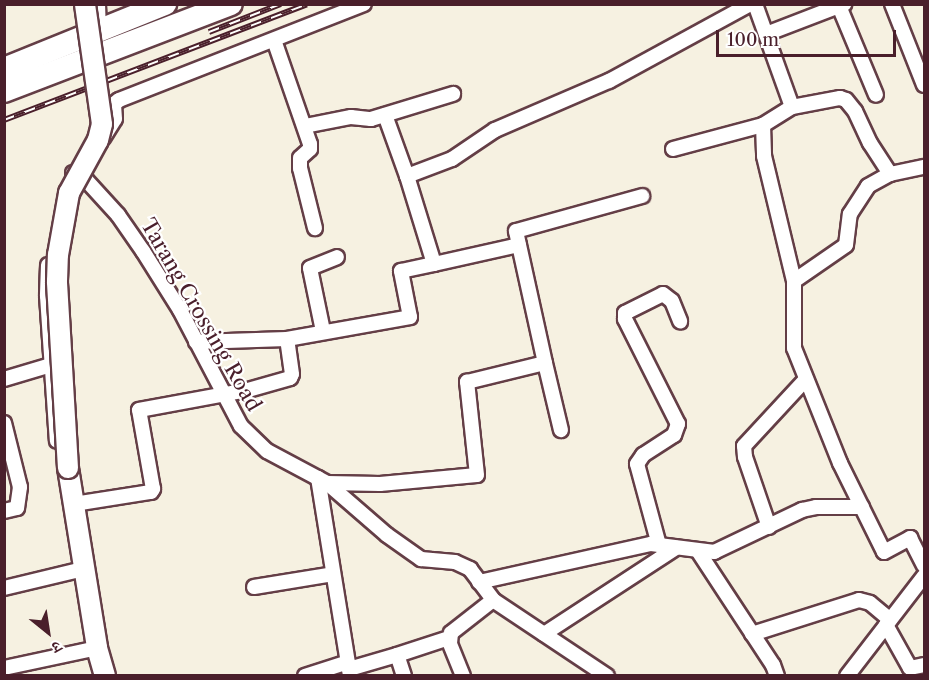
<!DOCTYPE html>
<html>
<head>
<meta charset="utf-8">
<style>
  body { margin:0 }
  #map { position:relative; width:929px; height:680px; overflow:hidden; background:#f6f1e1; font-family:"Libre Caslon Text","Noto Serif Devanagari",serif }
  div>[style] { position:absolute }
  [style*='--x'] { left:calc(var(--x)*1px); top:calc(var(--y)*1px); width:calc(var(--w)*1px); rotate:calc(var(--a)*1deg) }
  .roads { filter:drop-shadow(2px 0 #643e46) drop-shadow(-2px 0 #643e46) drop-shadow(0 2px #643e46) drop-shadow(0 -2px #643e46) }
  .minor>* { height:14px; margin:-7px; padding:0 7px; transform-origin:7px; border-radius:7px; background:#fff }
  .secondary>* { height:20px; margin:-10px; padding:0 10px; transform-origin:10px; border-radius:10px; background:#fff }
  .primary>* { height:22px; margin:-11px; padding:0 11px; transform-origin:11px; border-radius:11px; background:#fff }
  .rail>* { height:6px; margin-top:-3px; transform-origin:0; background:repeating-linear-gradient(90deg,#fff 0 11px,#4a1f2b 0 22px); box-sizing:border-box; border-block:2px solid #4a1f2b }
  .bridges { filter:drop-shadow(2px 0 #643e46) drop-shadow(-2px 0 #643e46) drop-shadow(0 2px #643e46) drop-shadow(0 -2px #643e46) }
  .secondary-bridge>* { height:20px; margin:-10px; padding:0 10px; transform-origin:10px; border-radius:10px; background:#fff }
  span { translate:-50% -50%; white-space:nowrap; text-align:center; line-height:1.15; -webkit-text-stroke:4.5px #fff; paint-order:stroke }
  .street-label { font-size:21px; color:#4a1f2b }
  .frame { position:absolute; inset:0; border:6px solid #4a1f2b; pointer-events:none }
  .north { position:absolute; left:18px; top:602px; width:60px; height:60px; -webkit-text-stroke:4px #fff; paint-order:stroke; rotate:150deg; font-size:16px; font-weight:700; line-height:24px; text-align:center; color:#4a1f2b }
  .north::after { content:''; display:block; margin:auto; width:21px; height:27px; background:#4a1f2b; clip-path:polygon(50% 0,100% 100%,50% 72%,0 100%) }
  .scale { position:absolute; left:716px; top:30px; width:180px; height:27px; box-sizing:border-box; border:3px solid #4a1f2b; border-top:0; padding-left:8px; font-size:18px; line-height:21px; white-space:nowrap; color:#4a1f2b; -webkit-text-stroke:4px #fff; paint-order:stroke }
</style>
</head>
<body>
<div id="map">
  <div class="roads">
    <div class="minor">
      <div style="--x:98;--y:4;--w:31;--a:88"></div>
      <div style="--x:755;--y:4;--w:109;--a:70.2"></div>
      <div style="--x:892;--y:4;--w:87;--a:68.4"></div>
      <div style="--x:839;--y:6;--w:96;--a:67.4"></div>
      <div style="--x:766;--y:34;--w:84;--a:-21"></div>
      <div style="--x:274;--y:40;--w:110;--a:70.9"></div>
      <div style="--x:310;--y:144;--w:5;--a:90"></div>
      <div style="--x:310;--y:149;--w:13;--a:138"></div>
      <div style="--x:300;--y:158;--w:10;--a:90"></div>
      <div style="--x:300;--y:168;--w:62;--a:76"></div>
      <div style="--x:385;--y:115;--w:65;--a:70.2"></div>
      <div style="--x:407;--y:176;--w:92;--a:72.9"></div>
      <div style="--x:434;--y:264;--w:87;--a:-12.6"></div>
      <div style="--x:763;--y:125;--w:31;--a:88"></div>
      <div style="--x:764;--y:156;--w:129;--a:76.5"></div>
      <div style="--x:794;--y:281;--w:67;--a:90"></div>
      <div style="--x:794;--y:348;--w:124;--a:68.2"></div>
      <div style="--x:840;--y:463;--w:99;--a:63.7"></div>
      <div style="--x:884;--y:552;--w:30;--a:-28"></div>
      <div style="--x:910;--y:538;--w:31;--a:63"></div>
      <div style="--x:305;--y:126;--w:47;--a:-11.1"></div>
      <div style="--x:351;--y:117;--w:20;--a:6"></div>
      <div style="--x:371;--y:119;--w:86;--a:-17"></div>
      <div style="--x:103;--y:138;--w:22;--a:-58"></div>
      <div style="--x:115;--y:119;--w:15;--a:-94"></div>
      <div style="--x:114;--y:104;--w:6;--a:-39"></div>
      <div style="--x:119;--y:100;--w:263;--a:-21.4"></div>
      <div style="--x:673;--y:149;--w:93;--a:-14.9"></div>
      <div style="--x:763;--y:125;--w:34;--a:-32"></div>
      <div style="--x:792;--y:107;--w:49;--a:-10.6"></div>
      <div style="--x:840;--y:98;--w:6;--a:18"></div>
      <div style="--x:846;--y:100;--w:14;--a:51"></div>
      <div style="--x:855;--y:111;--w:35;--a:65"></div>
      <div style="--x:870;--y:143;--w:37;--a:57"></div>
      <div style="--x:73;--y:173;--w:16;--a:30"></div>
      <div style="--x:87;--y:181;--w:46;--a:47.6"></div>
      <div style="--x:118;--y:215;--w:44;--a:55.2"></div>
      <div style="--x:143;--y:251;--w:70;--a:57.9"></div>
      <div style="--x:180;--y:310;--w:131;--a:62.3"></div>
      <div style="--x:241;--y:426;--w:36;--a:44"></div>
      <div style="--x:267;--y:451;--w:68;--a:28.1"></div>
      <div style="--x:327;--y:483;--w:53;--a:1.1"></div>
      <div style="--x:380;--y:484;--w:97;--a:-5.3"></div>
      <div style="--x:477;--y:475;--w:94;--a:-96.1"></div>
      <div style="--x:467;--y:382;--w:80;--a:-13.7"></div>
      <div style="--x:545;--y:363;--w:135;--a:-102.4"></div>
      <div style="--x:516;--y:231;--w:131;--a:-15.5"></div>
      <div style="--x:407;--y:176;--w:48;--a:-20.7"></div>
      <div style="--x:452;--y:159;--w:52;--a:-34"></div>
      <div style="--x:495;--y:130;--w:124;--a:-23.3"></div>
      <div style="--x:609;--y:81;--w:161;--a:-28.6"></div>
      <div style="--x:48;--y:265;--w:31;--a:92"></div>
      <div style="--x:47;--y:296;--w:145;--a:86.1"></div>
      <div style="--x:794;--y:281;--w:63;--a:-34.7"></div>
      <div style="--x:846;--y:245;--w:31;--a:-83"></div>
      <div style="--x:850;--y:214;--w:33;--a:-57"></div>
      <div style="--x:868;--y:186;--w:25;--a:-29"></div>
      <div style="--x:890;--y:174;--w:35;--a:-12"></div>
      <div style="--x:323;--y:331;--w:64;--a:-101.7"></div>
      <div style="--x:310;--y:268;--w:29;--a:-22"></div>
      <div style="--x:196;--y:342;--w:91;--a:-1.9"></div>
      <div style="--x:545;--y:363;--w:69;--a:76.6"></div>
      <div style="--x:4;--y:379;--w:49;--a:-16.6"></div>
      <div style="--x:4;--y:423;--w:66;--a:76"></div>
      <div style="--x:20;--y:487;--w:21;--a:98"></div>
      <div style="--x:17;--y:508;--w:13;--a:167"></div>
      <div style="--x:318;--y:478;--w:201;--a:80.8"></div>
      <div style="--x:327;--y:483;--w:79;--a:40.9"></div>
      <div style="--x:387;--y:535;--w:42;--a:35.2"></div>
      <div style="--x:421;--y:559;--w:34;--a:5"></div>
      <div style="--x:455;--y:562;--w:17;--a:25"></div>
      <div style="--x:470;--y:569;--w:39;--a:53"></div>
      <div style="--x:493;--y:600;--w:137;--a:33.7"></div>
      <div style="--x:74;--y:504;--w:78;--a:-8.9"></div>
      <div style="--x:151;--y:492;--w:4;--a:-56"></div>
      <div style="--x:153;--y:489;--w:80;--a:-100"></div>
      <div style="--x:139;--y:410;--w:111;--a:-10.4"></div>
      <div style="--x:248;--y:390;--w:44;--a:-15.9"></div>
      <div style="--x:290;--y:378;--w:4;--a:-63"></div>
      <div style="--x:292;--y:374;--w:35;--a:-98"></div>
      <div style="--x:287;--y:339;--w:125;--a:-10.1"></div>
      <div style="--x:410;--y:317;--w:47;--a:-101.1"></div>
      <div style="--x:401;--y:271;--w:34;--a:-12"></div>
      <div style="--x:769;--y:527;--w:74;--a:-108.9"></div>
      <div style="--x:745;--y:457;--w:11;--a:-95"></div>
      <div style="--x:744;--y:446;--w:91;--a:-47.2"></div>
      <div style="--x:659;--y:545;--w:84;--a:-105.2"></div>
      <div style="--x:637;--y:464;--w:11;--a:-56"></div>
      <div style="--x:643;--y:455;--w:37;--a:-33"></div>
      <div style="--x:674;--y:435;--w:12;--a:-70"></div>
      <div style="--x:678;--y:424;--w:118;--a:-116.8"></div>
      <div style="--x:625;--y:319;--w:6;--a:-90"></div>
      <div style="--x:625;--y:313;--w:42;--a:-26.6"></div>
      <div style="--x:663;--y:294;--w:11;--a:38"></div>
      <div style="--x:672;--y:301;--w:22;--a:68"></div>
      <div style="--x:698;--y:551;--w:136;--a:56.7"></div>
      <div style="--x:773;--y:665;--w:12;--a:70"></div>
      <div style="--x:479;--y:582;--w:176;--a:-12.5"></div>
      <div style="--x:651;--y:544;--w:64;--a:7.2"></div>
      <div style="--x:714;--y:552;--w:98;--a:-25.5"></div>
      <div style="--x:802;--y:510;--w:14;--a:-12"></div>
      <div style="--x:816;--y:507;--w:46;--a:0"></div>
      <div style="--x:254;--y:587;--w:80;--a:-9.3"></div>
      <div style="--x:4;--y:588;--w:81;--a:-13.5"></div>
      <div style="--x:886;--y:625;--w:49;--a:60.8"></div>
      <div style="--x:910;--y:668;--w:14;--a:-12"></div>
      <div style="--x:544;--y:634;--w:158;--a:-33.1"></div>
      <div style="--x:752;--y:634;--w:112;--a:-17.6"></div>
      <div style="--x:859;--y:600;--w:11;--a:15"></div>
      <div style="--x:870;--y:603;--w:26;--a:40"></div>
      <div style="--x:4;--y:668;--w:95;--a:-12.1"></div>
      <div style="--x:349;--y:669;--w:50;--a:-16.3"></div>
      <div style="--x:305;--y:676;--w:45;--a:-18"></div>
      <div style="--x:404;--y:676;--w:22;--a:-108"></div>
      <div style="--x:397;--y:655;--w:55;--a:-18.1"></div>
      <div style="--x:463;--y:676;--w:35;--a:-112"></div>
      <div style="--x:450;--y:643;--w:10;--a:-84"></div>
      <div style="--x:451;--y:633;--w:53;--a:-38.2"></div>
      <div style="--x:847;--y:676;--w:126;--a:-52.4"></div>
    </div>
    <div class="secondary">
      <div style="--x:68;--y:468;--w:182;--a:80.8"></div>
      <div style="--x:97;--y:648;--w:29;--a:74"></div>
    </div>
    <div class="primary">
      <div style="--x:4;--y:69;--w:174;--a:-22"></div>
      <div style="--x:4;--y:91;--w:243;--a:-21"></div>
    </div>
  </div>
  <div class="rail">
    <div style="--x:209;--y:32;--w:77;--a:-21.3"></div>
    <div style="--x:4;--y:120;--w:324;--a:-20.9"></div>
  </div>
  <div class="bridges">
    <div class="secondary-bridge">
      <div style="--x:68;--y:468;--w:187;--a:-93.4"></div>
      <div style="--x:57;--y:281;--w:26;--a:-88"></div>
      <div style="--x:58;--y:255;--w:63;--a:-79.9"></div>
      <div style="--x:69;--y:193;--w:60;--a:-61.3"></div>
      <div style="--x:98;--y:140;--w:16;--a:-76"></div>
      <div style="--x:102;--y:124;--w:121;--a:-98.1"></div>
    </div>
  </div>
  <div class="street-label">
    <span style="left:201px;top:315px;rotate:60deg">Tarang Crossing Road</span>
  </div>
  <div class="frame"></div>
  <div class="north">उ</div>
  <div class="scale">100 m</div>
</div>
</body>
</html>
